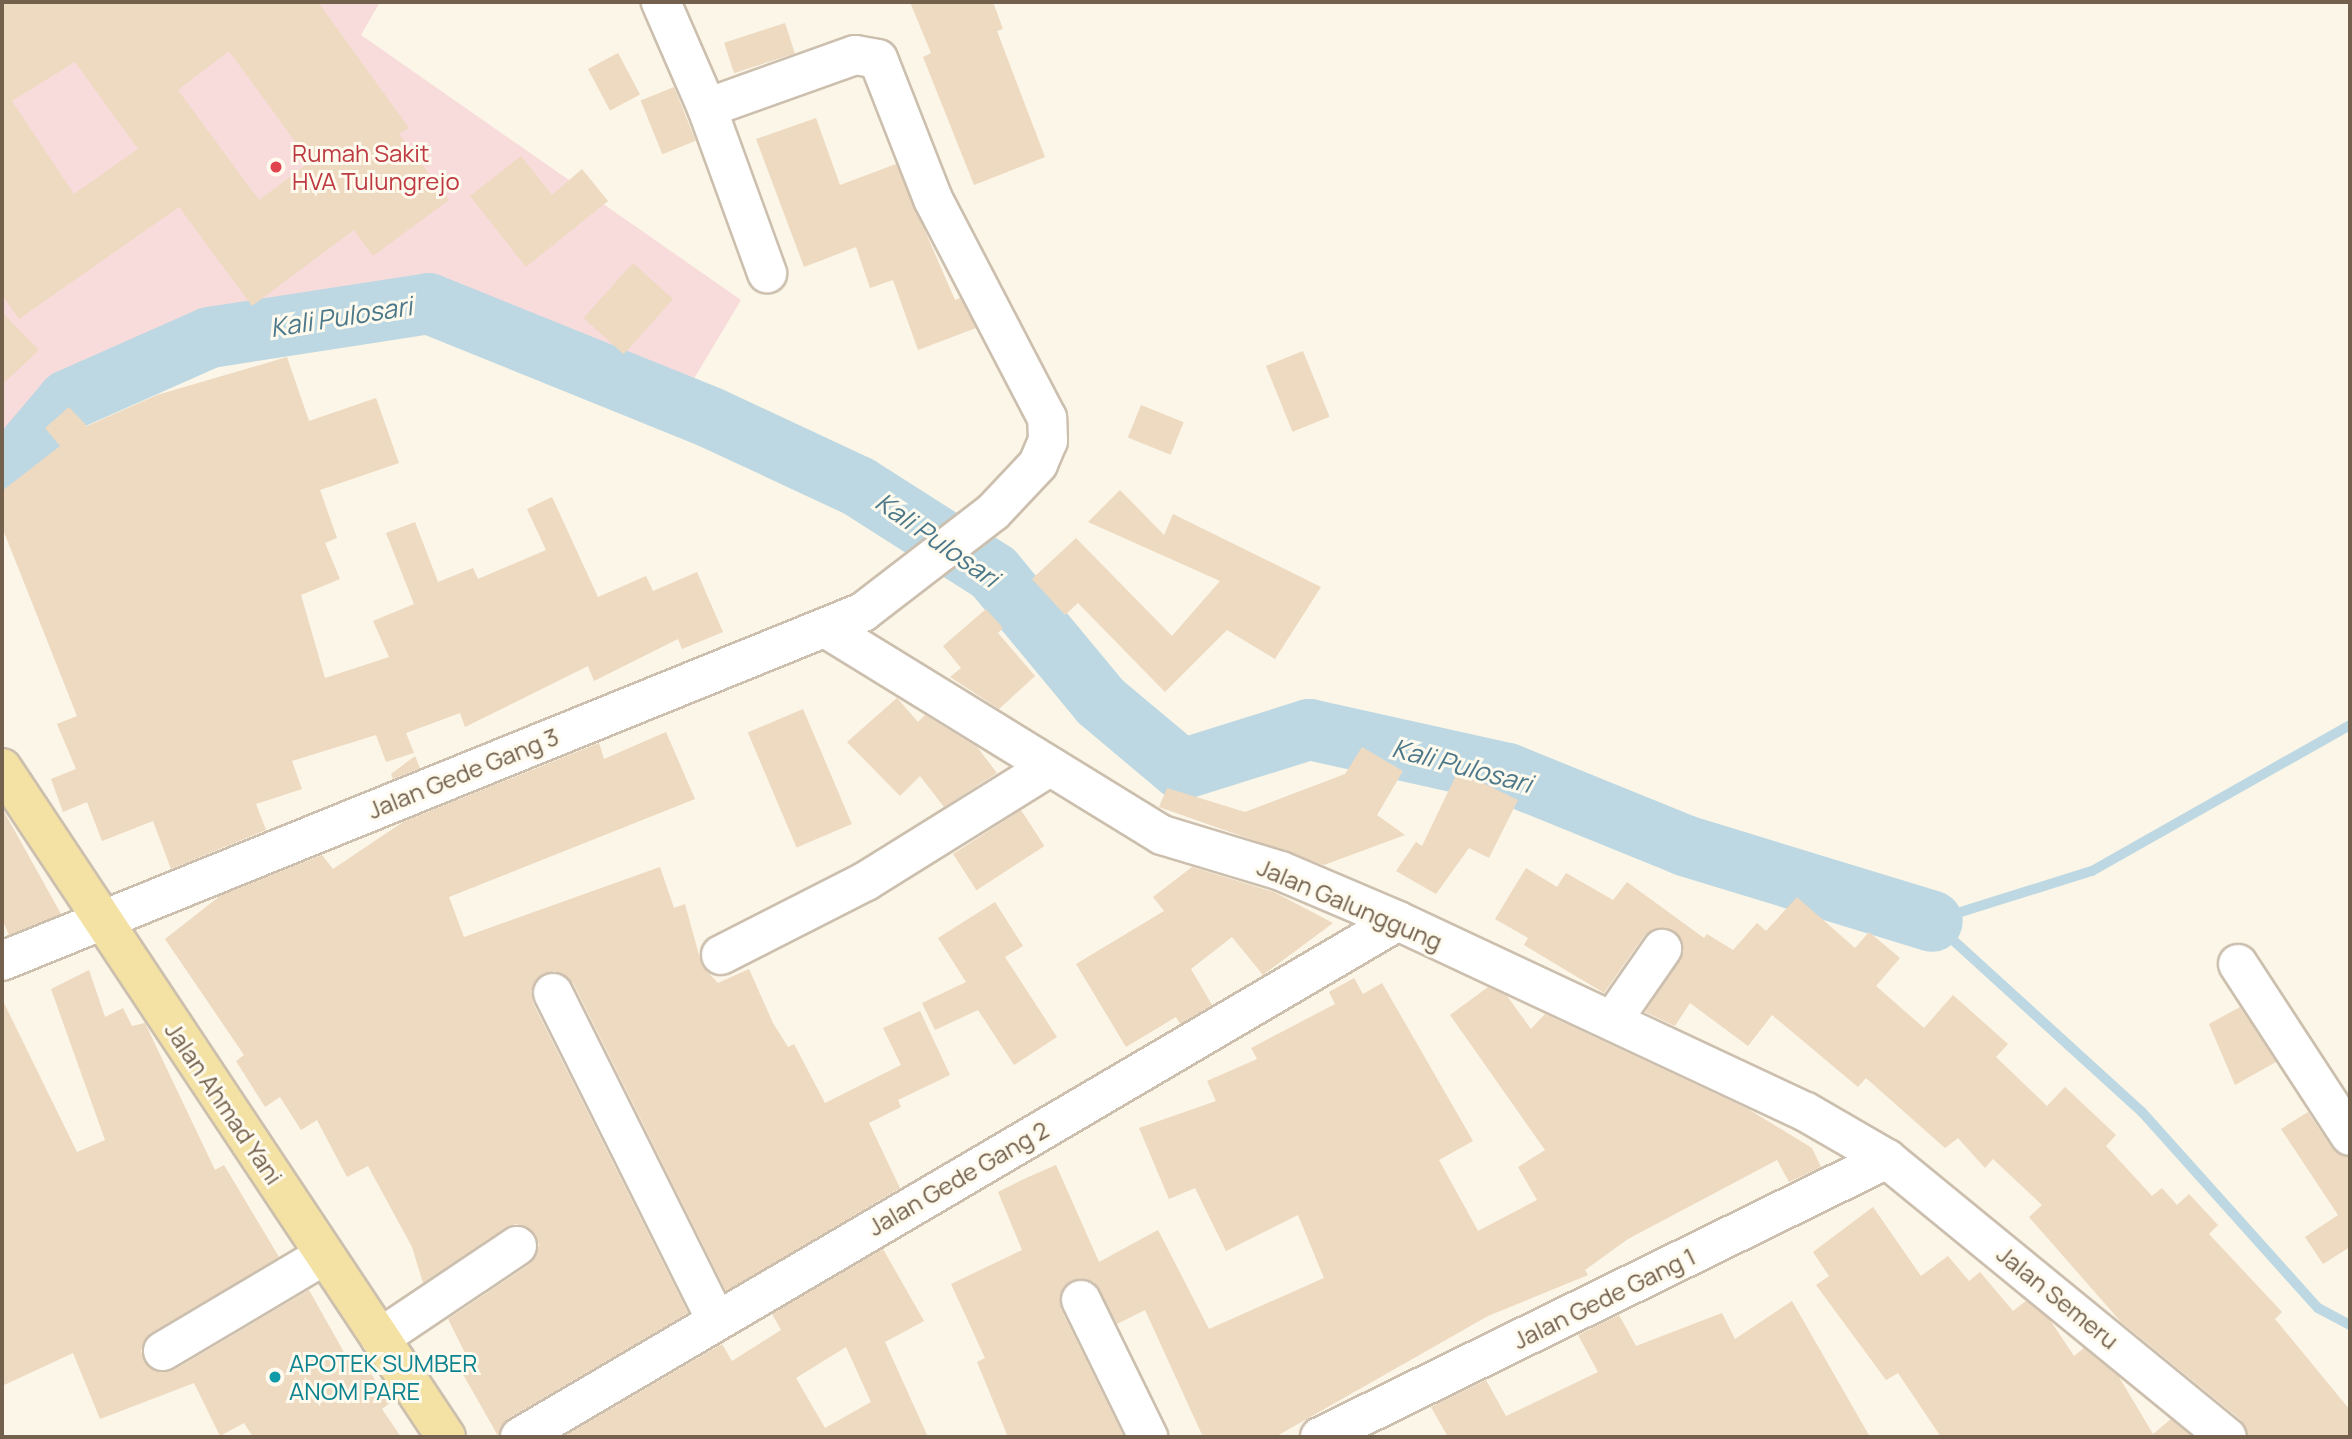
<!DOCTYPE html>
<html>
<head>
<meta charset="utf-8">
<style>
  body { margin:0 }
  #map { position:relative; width:2352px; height:1439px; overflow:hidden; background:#fbf6e7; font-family:Manrope,sans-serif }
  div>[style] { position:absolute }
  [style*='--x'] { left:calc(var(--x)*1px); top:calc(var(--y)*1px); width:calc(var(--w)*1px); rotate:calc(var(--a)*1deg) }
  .medical>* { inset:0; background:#f8dcdb }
  .stream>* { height:10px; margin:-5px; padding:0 5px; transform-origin:5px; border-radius:5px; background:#bdd8e3 }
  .river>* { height:61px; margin:-30.5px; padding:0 30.5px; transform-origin:30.5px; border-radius:30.5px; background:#bdd8e3 }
  .building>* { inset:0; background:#eed9c1; transform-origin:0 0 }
  .roads { filter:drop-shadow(2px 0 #ccbfae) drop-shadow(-2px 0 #ccbfae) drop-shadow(0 2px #ccbfae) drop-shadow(0 -2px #ccbfae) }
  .minor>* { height:38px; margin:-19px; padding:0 19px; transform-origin:19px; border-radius:19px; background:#fff }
  .major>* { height:38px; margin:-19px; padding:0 19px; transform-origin:19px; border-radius:19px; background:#f4e2a5 }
  .dots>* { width:19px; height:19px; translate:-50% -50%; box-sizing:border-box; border:4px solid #fefaed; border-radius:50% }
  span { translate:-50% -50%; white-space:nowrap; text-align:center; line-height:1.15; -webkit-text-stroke:6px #fefaed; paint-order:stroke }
  .health-label { font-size:24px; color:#be3a42 }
  .left { translate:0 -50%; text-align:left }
  .street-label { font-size:24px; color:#73604d }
  .culture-label { font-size:24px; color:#0d838f }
  .water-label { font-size:26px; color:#4c788a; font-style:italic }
  .frame { position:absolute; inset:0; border:4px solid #73604d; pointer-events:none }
</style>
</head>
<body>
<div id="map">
  <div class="medical">
    <div style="clip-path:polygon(2px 2px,380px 2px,361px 35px,741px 300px,671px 417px,434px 328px,75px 366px,2px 441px)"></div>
  </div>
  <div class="stream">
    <div style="--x:1932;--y:921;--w:284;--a:42.3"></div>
    <div style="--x:2142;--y:1112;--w:263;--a:48.1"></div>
    <div style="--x:2318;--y:1308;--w:36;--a:28"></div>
    <div style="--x:1932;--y:921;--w:168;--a:-17.4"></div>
    <div style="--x:2092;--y:871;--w:296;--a:-29.5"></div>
  </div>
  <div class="river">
    <div style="--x:2;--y:477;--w:101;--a:-49.8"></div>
    <div style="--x:67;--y:400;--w:155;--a:-23.9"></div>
    <div style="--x:209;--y:337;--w:222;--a:-8.8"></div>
    <div style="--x:428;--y:303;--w:304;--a:22"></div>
    <div style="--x:710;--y:417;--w:163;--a:25"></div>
    <div style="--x:858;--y:486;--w:160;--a:32.5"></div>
    <div style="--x:993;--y:572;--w:168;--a:50.3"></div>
    <div style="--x:1100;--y:701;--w:106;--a:40"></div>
    <div style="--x:1181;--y:769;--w:134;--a:-17.4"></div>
    <div style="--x:1309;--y:729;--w:203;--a:12.5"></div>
    <div style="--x:1507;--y:773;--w:191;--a:22.1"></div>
    <div style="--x:1684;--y:845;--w:259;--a:17"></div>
  </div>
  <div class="building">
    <div style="clip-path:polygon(evenodd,2px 2px,318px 2px,409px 128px,399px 134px,449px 200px,373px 256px,354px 230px,252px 306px,179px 207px,19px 319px,2px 295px,2px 2px,229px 51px,310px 162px,259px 200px,178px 90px,229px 51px,2px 2px,75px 62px,138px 149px,74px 194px,12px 101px,75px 62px)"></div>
    <div style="clip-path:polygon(910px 2px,993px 2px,1003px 29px,997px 31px,1045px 157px,974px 185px,923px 57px,931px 53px)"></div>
    <div style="left:785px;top:23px;width:32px;height:64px;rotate:72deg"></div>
    <div style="left:618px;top:53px;width:47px;height:34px;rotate:62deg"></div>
    <div style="left:674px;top:87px;width:58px;height:36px;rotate:68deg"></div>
    <div style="clip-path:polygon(816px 118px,840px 185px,896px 164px,955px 300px,960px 298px,976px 328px,918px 350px,893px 280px,870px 288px,856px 247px,804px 267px,756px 139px)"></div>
    <div style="clip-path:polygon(521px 156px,552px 195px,582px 169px,608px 201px,526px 267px,470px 196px)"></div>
    <div style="left:633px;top:263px;width:54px;height:74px;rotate:42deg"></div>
    <div style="clip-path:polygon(2px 312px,39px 350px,2px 385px)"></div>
    <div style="left:1303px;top:351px;width:71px;height:40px;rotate:68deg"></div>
    <div style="clip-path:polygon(287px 357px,309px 421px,376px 398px,399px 463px,320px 490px,337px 538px,325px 543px,340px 579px,301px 595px,325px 678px,389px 657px,373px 621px,414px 604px,386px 533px,415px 522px,438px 582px,473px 568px,478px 579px,546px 550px,527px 509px,552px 497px,598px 597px,646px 576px,653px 591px,697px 572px,723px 632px,682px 649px,678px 639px,594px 681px,588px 666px,465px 727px,460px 713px,406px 733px,414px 753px,386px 762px,376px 735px,292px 761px,302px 789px,256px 804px,266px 830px,171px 869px,153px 821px,102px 841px,87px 802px,63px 812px,51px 779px,76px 769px,57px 724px,77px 716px,2px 527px,2px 491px,60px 446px,45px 428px,69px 407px,87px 426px,157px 395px)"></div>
    <div style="left:1141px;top:405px;width:46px;height:35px;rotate:22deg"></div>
    <div style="clip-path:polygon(1120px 490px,1164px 535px,1173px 514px,1321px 587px,1275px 659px,1227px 630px,1165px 692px,1078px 603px,1065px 615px,1032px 579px,1076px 538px,1172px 636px,1220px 581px,1088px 522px)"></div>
    <div style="clip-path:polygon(986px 609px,1003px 628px,998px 633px,1035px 676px,999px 709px,950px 677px,961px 668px,943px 646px)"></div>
    <div style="clip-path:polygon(897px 698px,918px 722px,925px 715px,977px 747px,997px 773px,944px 807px,920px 776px,900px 796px,847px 742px)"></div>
    <div style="left:803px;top:709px;width:125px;height:60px;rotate:67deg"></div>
    <div style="clip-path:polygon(666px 732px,695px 799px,449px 897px,464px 937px,660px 867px,674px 908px,685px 904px,702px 966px,718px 983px,749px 969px,773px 1023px,788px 1047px,794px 1044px,825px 1103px,901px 1065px,883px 1028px,920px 1011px,950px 1075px,898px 1100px,901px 1107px,869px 1123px,900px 1188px,726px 1291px,573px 983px,555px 971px,543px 974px,531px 991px,533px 1003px,688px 1313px,509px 1418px,498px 1436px,460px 1369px,470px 1363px,448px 1319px,530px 1264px,539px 1245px,535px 1233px,516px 1224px,505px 1228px,423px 1283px,412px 1247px,368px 1166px,347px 1177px,317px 1120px,301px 1130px,280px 1097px,265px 1107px,236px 1061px,244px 1055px,165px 939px,220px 896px,322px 855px,333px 869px,403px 822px,599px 743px,604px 759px)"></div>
    <div style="clip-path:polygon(1362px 747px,1403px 771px,1377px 815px,1405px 835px,1324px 865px,1159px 807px,1167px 788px,1245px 812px,1345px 774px)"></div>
    <div style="clip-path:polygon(415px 756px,420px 768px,393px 779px,391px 774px)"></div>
    <div style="clip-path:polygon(1458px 771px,1518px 800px,1489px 858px,1469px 848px,1436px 894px,1396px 871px,1416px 842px,1422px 846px)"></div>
    <div style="clip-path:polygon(2px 808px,61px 914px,9px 935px,2px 919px)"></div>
    <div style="left:1021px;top:810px;width:43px;height:81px;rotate:57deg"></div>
    <div style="clip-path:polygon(1192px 867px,1274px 892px,1333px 923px,1263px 975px,1232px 937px,1191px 969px,1212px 1005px,1180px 1024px,1176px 1017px,1126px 1047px,1076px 964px,1164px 911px,1153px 897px)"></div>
    <div style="clip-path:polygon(1526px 868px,1557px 887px,1566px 873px,1613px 900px,1627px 882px,1704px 938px,1707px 934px,1733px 950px,1757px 923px,1766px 931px,1797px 897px,1855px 948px,1869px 932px,1900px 958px,1876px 986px,1924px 1028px,1953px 995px,2008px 1044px,1996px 1057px,2047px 1106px,2065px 1087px,2116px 1135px,2106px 1146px,2152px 1196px,2162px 1188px,2177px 1205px,2189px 1194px,2218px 1225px,2209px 1234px,2282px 1312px,2275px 1319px,2350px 1410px,2350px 1437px,2248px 1437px,2241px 1420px,2121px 1322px,2029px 1217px,2042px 1205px,1993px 1159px,1985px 1168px,1958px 1138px,1945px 1148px,1866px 1078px,1858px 1087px,1772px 1015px,1748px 1046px,1690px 1003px,1675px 1026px,1645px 1012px,1684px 951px,1674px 931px,1653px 929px,1644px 936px,1604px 993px,1524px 945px,1528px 938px,1495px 919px)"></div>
    <div style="clip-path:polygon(995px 902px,1023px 946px,1005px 957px,1057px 1037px,1014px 1065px,978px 1010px,935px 1030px,922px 1003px,966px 982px,938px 938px)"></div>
    <div style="clip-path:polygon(89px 970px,105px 1017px,123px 1008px,132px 1026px,145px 1023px,215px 1170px,224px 1165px,279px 1257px,151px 1333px,141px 1351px,145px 1363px,153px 1370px,174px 1370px,309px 1290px,350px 1363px,360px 1357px,390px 1403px,382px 1409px,401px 1437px,253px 1437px,244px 1423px,220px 1436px,194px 1383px,100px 1419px,73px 1353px,2px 1386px,2px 999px,77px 1152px,105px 1140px,51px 989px)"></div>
    <div style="clip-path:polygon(1354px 978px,1363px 994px,1382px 983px,1473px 1141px,1439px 1160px,1478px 1231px,1537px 1200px,1518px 1167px,1545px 1150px,1450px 1015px,1488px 987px,1507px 996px,1531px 1029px,1545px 1014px,1748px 1109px,1812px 1148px,1821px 1167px,1789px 1182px,1777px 1160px,1628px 1239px,1585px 1270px,1588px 1275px,1488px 1316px,1275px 1437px,1203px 1437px,1145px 1310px,1117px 1324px,1094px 1282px,1072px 1280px,1063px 1288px,1061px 1309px,1124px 1437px,1008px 1437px,977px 1362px,985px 1358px,951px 1284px,1022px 1250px,998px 1192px,1026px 1178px,1056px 1165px,1099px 1262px,1158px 1230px,1209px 1329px,1324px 1278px,1298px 1215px,1226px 1251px,1195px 1188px,1169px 1199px,1139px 1128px,1216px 1101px,1207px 1081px,1257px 1059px,1251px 1048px,1335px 1004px,1329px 992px)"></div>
    <div style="clip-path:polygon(2240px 1007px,2276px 1062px,2235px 1085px,2209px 1024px)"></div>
    <div style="clip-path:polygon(2308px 1112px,2332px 1148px,2350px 1158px,2350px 1247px,2323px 1264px,2305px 1237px,2338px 1215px,2281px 1129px)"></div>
    <div style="clip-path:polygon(1873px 1207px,1921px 1276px,1948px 1256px,1969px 1281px,1980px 1272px,2013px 1311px,2026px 1301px,2050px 1320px,2074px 1356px,2084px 1348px,2119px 1377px,2153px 1434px,2171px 1419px,2193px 1437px,1941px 1437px,1898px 1373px,1886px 1380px,1816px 1285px,1829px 1276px,1813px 1252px)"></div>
    <div style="clip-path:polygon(evenodd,883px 1249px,924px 1321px,885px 1342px,928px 1437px,563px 1437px,722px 1344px,732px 1361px,781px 1330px,772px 1314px,883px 1249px,846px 1347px,871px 1402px,825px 1428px,796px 1378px,846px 1347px)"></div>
    <div style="clip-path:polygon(1792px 1301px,1870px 1437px,1448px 1437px,1431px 1407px,1486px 1380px,1506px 1416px,1598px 1372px,1578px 1335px,1619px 1315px,1636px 1346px,1722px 1313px,1735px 1339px)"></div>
  </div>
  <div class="roads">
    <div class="minor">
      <div style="--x:707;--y:108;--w:176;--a:70"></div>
      <div style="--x:827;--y:629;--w:393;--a:31.6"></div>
      <div style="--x:1162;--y:835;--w:124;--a:16.8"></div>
      <div style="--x:1281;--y:871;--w:127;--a:23.1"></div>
      <div style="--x:1398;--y:921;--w:450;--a:25.1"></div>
      <div style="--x:1806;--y:1112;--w:94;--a:30.1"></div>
      <div style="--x:1887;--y:1159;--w:439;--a:39.3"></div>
      <div style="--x:721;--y:955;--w:163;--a:-27"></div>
      <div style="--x:866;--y:881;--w:216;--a:-31.9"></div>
      <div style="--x:2;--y:961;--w:929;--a:-22.06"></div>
      <div style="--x:863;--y:612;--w:164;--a:-37.6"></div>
      <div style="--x:993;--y:512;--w:66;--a:-46.8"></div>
      <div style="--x:1038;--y:464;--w:25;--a:-67"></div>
      <div style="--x:1048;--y:441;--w:23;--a:-92"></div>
      <div style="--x:1047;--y:418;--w:247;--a:-117.5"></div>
      <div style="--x:933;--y:199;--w:150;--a:-111.4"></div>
      <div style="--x:878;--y:59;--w:23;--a:-170"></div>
      <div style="--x:855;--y:55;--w:157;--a:160.3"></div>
      <div style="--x:707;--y:108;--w:116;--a:-113.5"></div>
      <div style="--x:2238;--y:964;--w:205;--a:56.9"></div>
      <div style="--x:553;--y:993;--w:363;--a:63.5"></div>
      <div style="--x:1612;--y:1021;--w:88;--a:-55.2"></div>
      <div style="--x:1081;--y:1300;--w:153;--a:63.9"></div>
      <div style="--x:380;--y:1338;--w:165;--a:-33.9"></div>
      <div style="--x:163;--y:1351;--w:188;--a:-30.7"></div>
      <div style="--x:520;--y:1437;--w:1018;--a:-30.44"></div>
      <div style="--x:1320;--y:1437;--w:631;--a:-26.12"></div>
    </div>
    <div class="major">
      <div style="--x:2;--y:768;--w:803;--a:56.43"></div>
    </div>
  </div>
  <div class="dots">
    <div style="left:276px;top:167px;background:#e0444e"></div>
    <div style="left:275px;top:1377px;background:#0f9aa8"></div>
  </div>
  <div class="health-label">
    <span class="left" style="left:292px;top:167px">Rumah Sakit<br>HVA Tulungrejo</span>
  </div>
  <div class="street-label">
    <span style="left:463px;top:773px;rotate:-22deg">Jalan Gede Gang 3</span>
    <span style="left:1350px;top:904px;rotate:23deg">Jalan Galunggung</span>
    <span style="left:224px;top:1103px;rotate:56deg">Jalan Ahmad Yani</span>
    <span style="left:958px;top:1178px;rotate:-30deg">Jalan Gede Gang 2</span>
    <span style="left:2058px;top:1297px;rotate:39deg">Jalan Semeru</span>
    <span style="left:1604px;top:1298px;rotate:-26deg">Jalan Gede Gang 1</span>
  </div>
  <div class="culture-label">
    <span class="left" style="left:289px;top:1377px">APOTEK SUMBER<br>ANOM PARE</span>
  </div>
  <div class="water-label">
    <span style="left:341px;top:317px;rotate:-9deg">Kali Pulosari</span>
    <span style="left:937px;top:540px;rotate:35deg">Kali Pulosari</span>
    <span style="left:1462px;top:766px;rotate:15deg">Kali Pulosari</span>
  </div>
  <div class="frame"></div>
</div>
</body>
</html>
